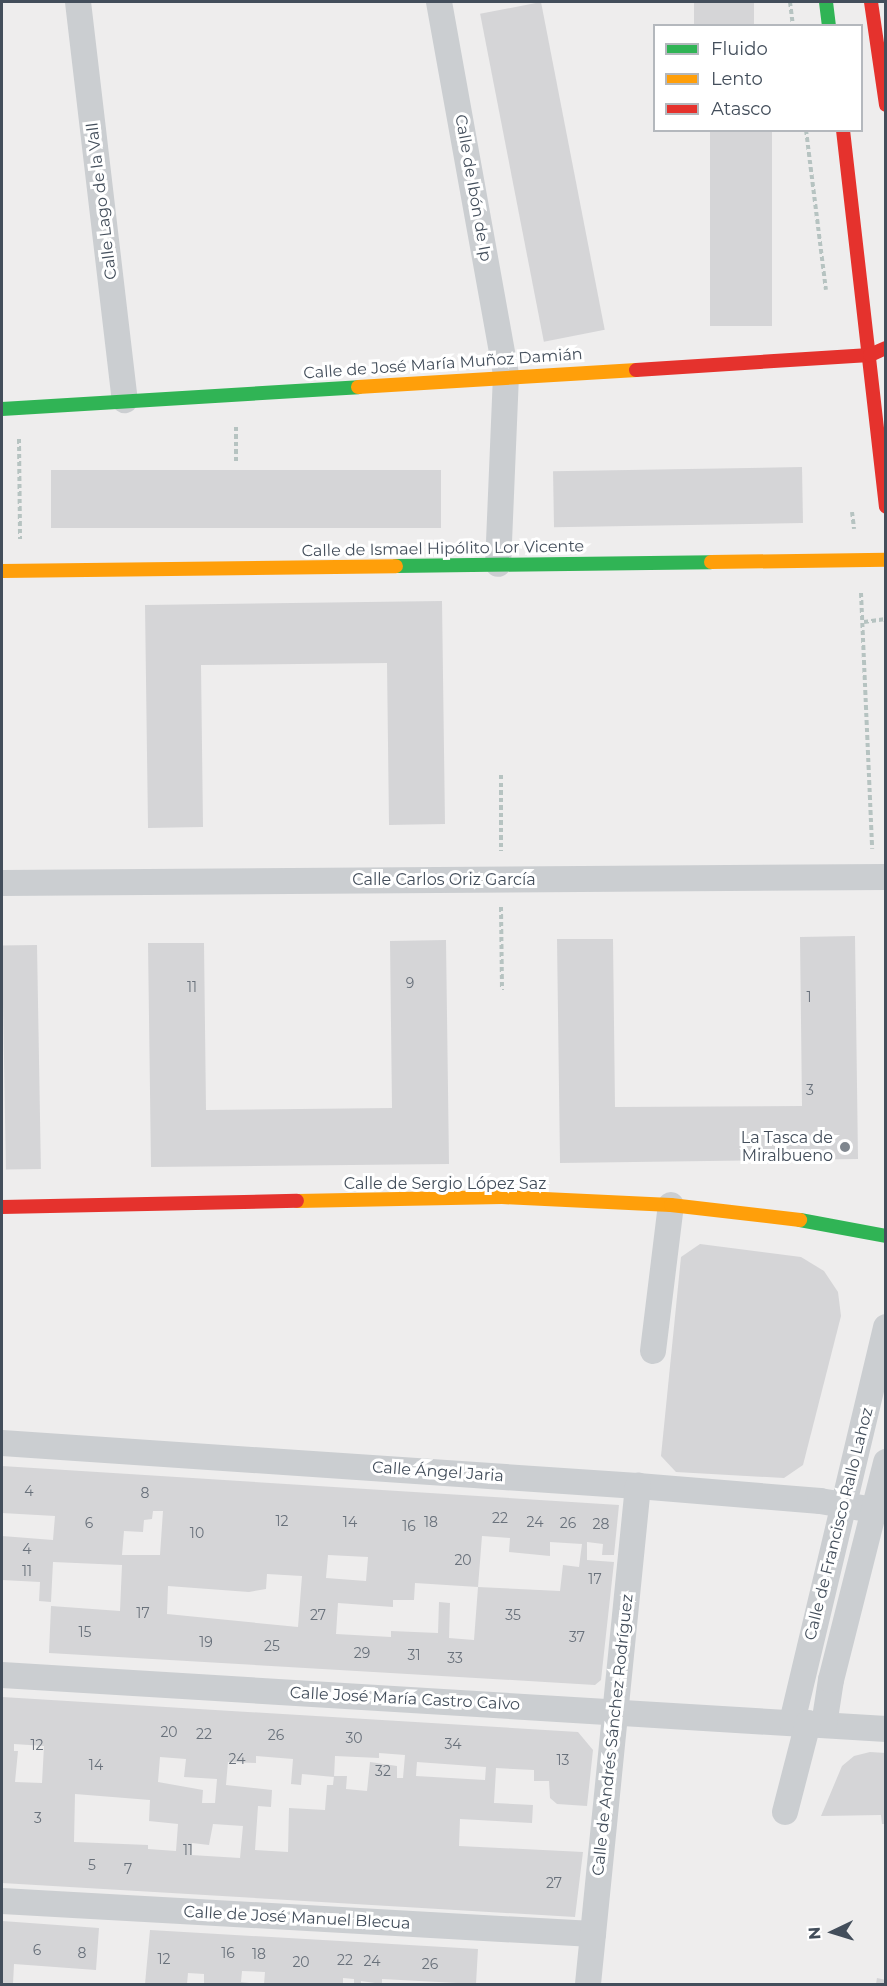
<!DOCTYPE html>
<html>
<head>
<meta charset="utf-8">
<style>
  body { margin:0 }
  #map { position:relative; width:887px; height:1986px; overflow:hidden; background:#eeeded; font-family:Montserrat,sans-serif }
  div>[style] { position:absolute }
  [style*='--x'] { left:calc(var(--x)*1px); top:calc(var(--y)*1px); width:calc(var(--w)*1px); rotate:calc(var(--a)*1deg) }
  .building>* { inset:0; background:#d5d5d7; transform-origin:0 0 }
  .path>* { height:4px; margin-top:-2px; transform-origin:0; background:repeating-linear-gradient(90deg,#b6c3c1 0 4.5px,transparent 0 7.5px) }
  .street>* { height:26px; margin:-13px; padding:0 13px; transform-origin:13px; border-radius:13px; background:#cbced1 }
  .fast>* { height:14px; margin:-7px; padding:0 7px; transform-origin:7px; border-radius:7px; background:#30b455 }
  .slow>* { height:14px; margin:-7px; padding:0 7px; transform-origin:7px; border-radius:7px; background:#ff9f0a }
  .jam>* { height:14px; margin:-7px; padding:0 7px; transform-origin:7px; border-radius:7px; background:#e5322d }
  .dots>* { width:16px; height:16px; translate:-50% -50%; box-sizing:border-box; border:3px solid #fff; border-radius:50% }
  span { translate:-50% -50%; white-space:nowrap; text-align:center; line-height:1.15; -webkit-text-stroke:6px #fff; paint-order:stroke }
  .number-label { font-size:14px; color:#69717b }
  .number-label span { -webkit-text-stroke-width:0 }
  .street-label { font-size:16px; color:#434e5b }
  .poi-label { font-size:16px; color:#434e5b }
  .right { translate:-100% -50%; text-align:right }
  .frame { position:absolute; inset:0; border:3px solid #434e5b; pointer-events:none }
  .legend { position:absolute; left:653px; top:24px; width:210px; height:108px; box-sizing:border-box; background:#fff; border:2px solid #b4b8bd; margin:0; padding:8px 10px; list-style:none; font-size:18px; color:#434e5b }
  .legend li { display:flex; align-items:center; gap:12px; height:30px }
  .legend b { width:30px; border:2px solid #b4b8bd }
  .north { position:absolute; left:803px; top:1902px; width:60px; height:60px; -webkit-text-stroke:4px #fff; paint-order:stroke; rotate:266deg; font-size:16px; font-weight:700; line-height:24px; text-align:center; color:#434e5b }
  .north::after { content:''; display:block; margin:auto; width:21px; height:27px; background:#434e5b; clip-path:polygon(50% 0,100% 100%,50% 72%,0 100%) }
</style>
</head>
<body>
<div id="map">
  <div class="building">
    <div style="left:541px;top:2px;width:334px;height:62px;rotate:79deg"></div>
    <div style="left:694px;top:2px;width:60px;height:24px"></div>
    <div style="left:710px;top:130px;width:62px;height:196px"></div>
    <div style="left:802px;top:467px;width:56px;height:249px;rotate:89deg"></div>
    <div style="left:441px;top:470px;width:58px;height:390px;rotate:90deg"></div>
    <div style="clip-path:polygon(442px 601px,445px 824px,389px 825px,387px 663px,201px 665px,203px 827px,148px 828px,145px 605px)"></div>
    <div style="clip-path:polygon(855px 936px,858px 1159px,560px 1163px,557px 939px,613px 939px,615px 1107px,802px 1106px,800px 937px)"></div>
    <div style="clip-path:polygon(446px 940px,449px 1164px,151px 1167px,148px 943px,204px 943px,206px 1110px,392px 1108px,390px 941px)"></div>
    <div style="left:37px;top:945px;width:224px;height:35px;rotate:89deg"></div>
    <div style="clip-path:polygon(700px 1244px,801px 1257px,824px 1271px,838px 1292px,841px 1316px,803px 1465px,784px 1478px,676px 1472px,661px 1456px,681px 1257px)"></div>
    <div style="clip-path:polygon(evenodd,2px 1466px,619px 1505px,614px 1555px,602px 1555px,603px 1544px,587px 1542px,587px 1560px,614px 1562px,601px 1680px,595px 1685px,545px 1682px,49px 1653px,51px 1606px,120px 1611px,122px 1565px,53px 1562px,51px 1602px,39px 1601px,40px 1582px,2px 1580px,2px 1536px,53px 1540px,55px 1516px,2px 1513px,2px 1466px,153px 1511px,163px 1511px,160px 1555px,122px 1555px,124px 1531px,143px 1532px,144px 1520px,152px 1519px,153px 1511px,2px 1466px,482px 1536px,510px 1538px,509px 1552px,550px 1556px,550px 1542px,582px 1544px,579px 1567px,563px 1565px,560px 1591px,478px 1587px,474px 1640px,449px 1638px,450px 1603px,439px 1602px,438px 1633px,391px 1631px,391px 1637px,336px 1634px,338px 1603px,393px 1607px,393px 1600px,414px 1600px,415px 1583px,478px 1587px,482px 1536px,2px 1466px,328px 1555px,368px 1557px,366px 1581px,326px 1578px,328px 1555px,2px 1466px,267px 1574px,302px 1576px,298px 1627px,167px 1614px,168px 1586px,249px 1592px,266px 1589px,267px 1574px)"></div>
    <div style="clip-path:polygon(evenodd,2px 1697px,578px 1732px,593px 1750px,587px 1806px,557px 1804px,550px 1798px,549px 1781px,534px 1781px,534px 1770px,496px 1768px,494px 1803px,533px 1805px,532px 1823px,460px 1819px,459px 1846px,583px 1852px,575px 1917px,2px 1883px,2px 1697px,14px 1744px,44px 1746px,42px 1783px,15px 1782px,18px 1751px,14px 1751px,14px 1744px,2px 1697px,379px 1753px,405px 1755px,403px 1778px,397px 1778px,397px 1766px,370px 1762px,367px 1791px,346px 1789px,347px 1776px,334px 1776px,333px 1785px,327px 1785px,325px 1810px,289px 1808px,288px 1852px,255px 1850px,258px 1806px,271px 1807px,272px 1790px,226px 1785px,228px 1762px,256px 1763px,256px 1756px,293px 1759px,291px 1784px,301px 1785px,302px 1774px,334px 1777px,335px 1756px,379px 1758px,379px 1753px,2px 1697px,160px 1757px,186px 1759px,184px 1777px,217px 1779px,215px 1803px,202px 1803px,203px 1790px,158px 1782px,160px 1757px,2px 1697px,417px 1762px,486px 1767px,485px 1780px,416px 1776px,417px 1762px,2px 1697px,75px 1794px,150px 1800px,149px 1821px,178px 1824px,176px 1851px,148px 1849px,148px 1845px,74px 1842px,75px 1794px,2px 1697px,213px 1824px,243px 1826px,240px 1858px,191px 1855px,192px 1843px,209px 1845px,213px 1824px)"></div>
    <div style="clip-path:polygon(870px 1752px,886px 1753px,886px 1824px,882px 1824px,881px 1815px,821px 1816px,842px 1766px,854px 1756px)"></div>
    <div style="clip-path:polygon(2px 1921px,99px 1928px,96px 1970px,14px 1964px,13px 1984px,2px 1984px)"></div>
    <div style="clip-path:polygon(150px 1930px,478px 1949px,476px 1984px,382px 1979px,382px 1984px,361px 1981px,361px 1984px,354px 1984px,354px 1979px,343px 1978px,343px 1984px,264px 1984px,265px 1972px,242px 1971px,241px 1982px,259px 1984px,204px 1984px,204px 1974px,188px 1973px,187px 1984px,145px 1984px)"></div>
    <div style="clip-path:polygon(877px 1978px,886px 1980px,886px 1984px,876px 1984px)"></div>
  </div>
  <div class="path">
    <div style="--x:790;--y:2;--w:24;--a:83"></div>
    <div style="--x:806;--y:130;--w:161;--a:82.9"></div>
    <div style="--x:236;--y:427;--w:36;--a:90"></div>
    <div style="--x:19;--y:439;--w:100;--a:89.4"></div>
    <div style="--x:852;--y:512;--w:17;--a:83"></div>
    <div style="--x:861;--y:593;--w:256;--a:87.5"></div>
    <div style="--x:864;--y:622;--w:22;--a:-8"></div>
    <div style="--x:501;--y:775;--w:76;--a:90"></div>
    <div style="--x:501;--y:907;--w:83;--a:89.3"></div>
  </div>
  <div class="street">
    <div style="--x:78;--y:2;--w:401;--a:83.3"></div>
    <div style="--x:439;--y:2;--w:379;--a:79.8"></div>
    <div style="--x:506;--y:375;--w:189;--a:92.4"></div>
    <div style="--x:2;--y:883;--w:884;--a:-0.39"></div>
    <div style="--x:653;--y:1351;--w:147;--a:-83"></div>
    <div style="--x:2;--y:1443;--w:637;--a:3.87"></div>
    <div style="--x:638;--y:1486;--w:183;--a:4.7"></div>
    <div style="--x:820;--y:1501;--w:55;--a:9.5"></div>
    <div style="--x:2;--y:1675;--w:886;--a:3.5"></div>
    <div style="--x:792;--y:1722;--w:406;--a:-76.6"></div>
    <div style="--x:824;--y:1725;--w:46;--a:-81.2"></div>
    <div style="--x:831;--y:1680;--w:225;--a:-75.8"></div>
    <div style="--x:785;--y:1812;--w:92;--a:-75.5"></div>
    <div style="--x:2;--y:1901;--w:592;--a:3.2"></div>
    <div style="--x:588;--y:1984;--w:501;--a:-84.27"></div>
  </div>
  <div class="fast">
    <div style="--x:826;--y:2;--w:24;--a:83"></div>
    <div style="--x:2;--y:409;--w:357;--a:-3.5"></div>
    <div style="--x:396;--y:566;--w:315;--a:-0.7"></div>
    <div style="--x:800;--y:1220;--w:87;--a:10.5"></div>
  </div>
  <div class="slow">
    <div style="--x:358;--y:387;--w:279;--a:-3.5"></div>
    <div style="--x:711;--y:562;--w:175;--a:-0.7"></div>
    <div style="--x:2;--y:571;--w:394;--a:-0.7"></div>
    <div style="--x:297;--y:1201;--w:205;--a:-1.1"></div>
    <div style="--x:502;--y:1197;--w:169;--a:2.7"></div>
    <div style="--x:671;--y:1205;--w:130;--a:6.6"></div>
  </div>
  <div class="jam">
    <div style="--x:871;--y:2;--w:104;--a:81.7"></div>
    <div style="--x:843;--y:130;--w:379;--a:83.5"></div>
    <div style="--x:636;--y:370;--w:234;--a:-3.7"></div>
    <div style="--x:870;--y:355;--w:17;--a:-24"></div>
    <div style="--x:2;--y:1207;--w:295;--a:-1.2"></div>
  </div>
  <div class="dots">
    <div style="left:845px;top:1147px;background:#7f868e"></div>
  </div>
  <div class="number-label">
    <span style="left:410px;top:983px">9</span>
    <span style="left:192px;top:987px">11</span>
    <span style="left:809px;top:997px">1</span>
    <span style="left:810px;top:1090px">3</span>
    <span style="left:29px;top:1491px">4</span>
    <span style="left:145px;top:1493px">8</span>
    <span style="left:500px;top:1518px">22</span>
    <span style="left:282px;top:1521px">12</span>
    <span style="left:350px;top:1522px">14</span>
    <span style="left:431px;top:1522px">18</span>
    <span style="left:535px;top:1522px">24</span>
    <span style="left:89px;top:1523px">6</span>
    <span style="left:568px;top:1523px">26</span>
    <span style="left:601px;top:1524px">28</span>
    <span style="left:409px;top:1526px">16</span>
    <span style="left:197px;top:1533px">10</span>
    <span style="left:27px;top:1549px">4</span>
    <span style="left:463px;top:1560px">20</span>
    <span style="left:27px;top:1571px">11</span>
    <span style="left:595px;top:1579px">17</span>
    <span style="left:143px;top:1613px">17</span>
    <span style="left:318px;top:1615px">27</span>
    <span style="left:513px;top:1615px">35</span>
    <span style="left:85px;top:1632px">15</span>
    <span style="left:577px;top:1637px">37</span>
    <span style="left:206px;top:1642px">19</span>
    <span style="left:272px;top:1646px">25</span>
    <span style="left:362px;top:1653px">29</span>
    <span style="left:414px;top:1655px">31</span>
    <span style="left:455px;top:1658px">33</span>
    <span style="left:169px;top:1732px">20</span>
    <span style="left:204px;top:1734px">22</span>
    <span style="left:276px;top:1735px">26</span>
    <span style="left:354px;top:1738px">30</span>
    <span style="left:453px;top:1744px">34</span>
    <span style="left:37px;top:1745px">12</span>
    <span style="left:237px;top:1759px">24</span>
    <span style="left:563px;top:1760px">13</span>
    <span style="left:96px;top:1765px">14</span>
    <span style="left:383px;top:1771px">32</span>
    <span style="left:38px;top:1818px">3</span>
    <span style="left:188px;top:1850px">11</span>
    <span style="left:92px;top:1865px">5</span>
    <span style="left:128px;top:1869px">7</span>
    <span style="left:554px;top:1883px">27</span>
    <span style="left:37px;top:1950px">6</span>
    <span style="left:82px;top:1953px">8</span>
    <span style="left:228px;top:1953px">16</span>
    <span style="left:259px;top:1954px">18</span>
    <span style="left:164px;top:1959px">12</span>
    <span style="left:345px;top:1960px">22</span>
    <span style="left:372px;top:1961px">24</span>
    <span style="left:301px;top:1962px">20</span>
    <span style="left:430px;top:1964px">26</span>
  </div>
  <div class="street-label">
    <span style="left:473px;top:188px;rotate:80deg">Calle de Ibón de Ip</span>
    <span style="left:102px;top:201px;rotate:-97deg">Calle Lago de la Vall</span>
    <span style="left:443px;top:364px;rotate:-4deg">Calle de José María Muñoz Damián</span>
    <span style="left:443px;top:549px;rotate:-1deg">Calle de Ismael Hipólito Lor Vicente</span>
    <span style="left:444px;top:880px">Calle Carlos Oriz García</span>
    <span style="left:445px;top:1184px">Calle de Sergio López Saz</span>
    <span style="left:438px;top:1472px;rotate:4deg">Calle Ángel Jaria</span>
    <span style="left:839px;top:1524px;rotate:-76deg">Calle de Francisco Rallo Lahoz</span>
    <span style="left:405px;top:1699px;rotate:3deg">Calle José María Castro Calvo</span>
    <span style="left:613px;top:1735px;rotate:-84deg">Calle de Andrés Sánchez Rodríguez</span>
    <span style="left:297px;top:1918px;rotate:3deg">Calle de José Manuel Blecua</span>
  </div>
  <div class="poi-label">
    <span class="right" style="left:833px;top:1147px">La Tasca de<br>Miralbueno</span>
  </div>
  <div class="frame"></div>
  <ul class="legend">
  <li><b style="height:8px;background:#30b455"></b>Fluido</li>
  <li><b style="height:8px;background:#ff9f0a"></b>Lento</li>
  <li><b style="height:8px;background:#e5322d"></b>Atasco</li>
  </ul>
  <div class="north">N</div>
</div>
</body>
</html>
